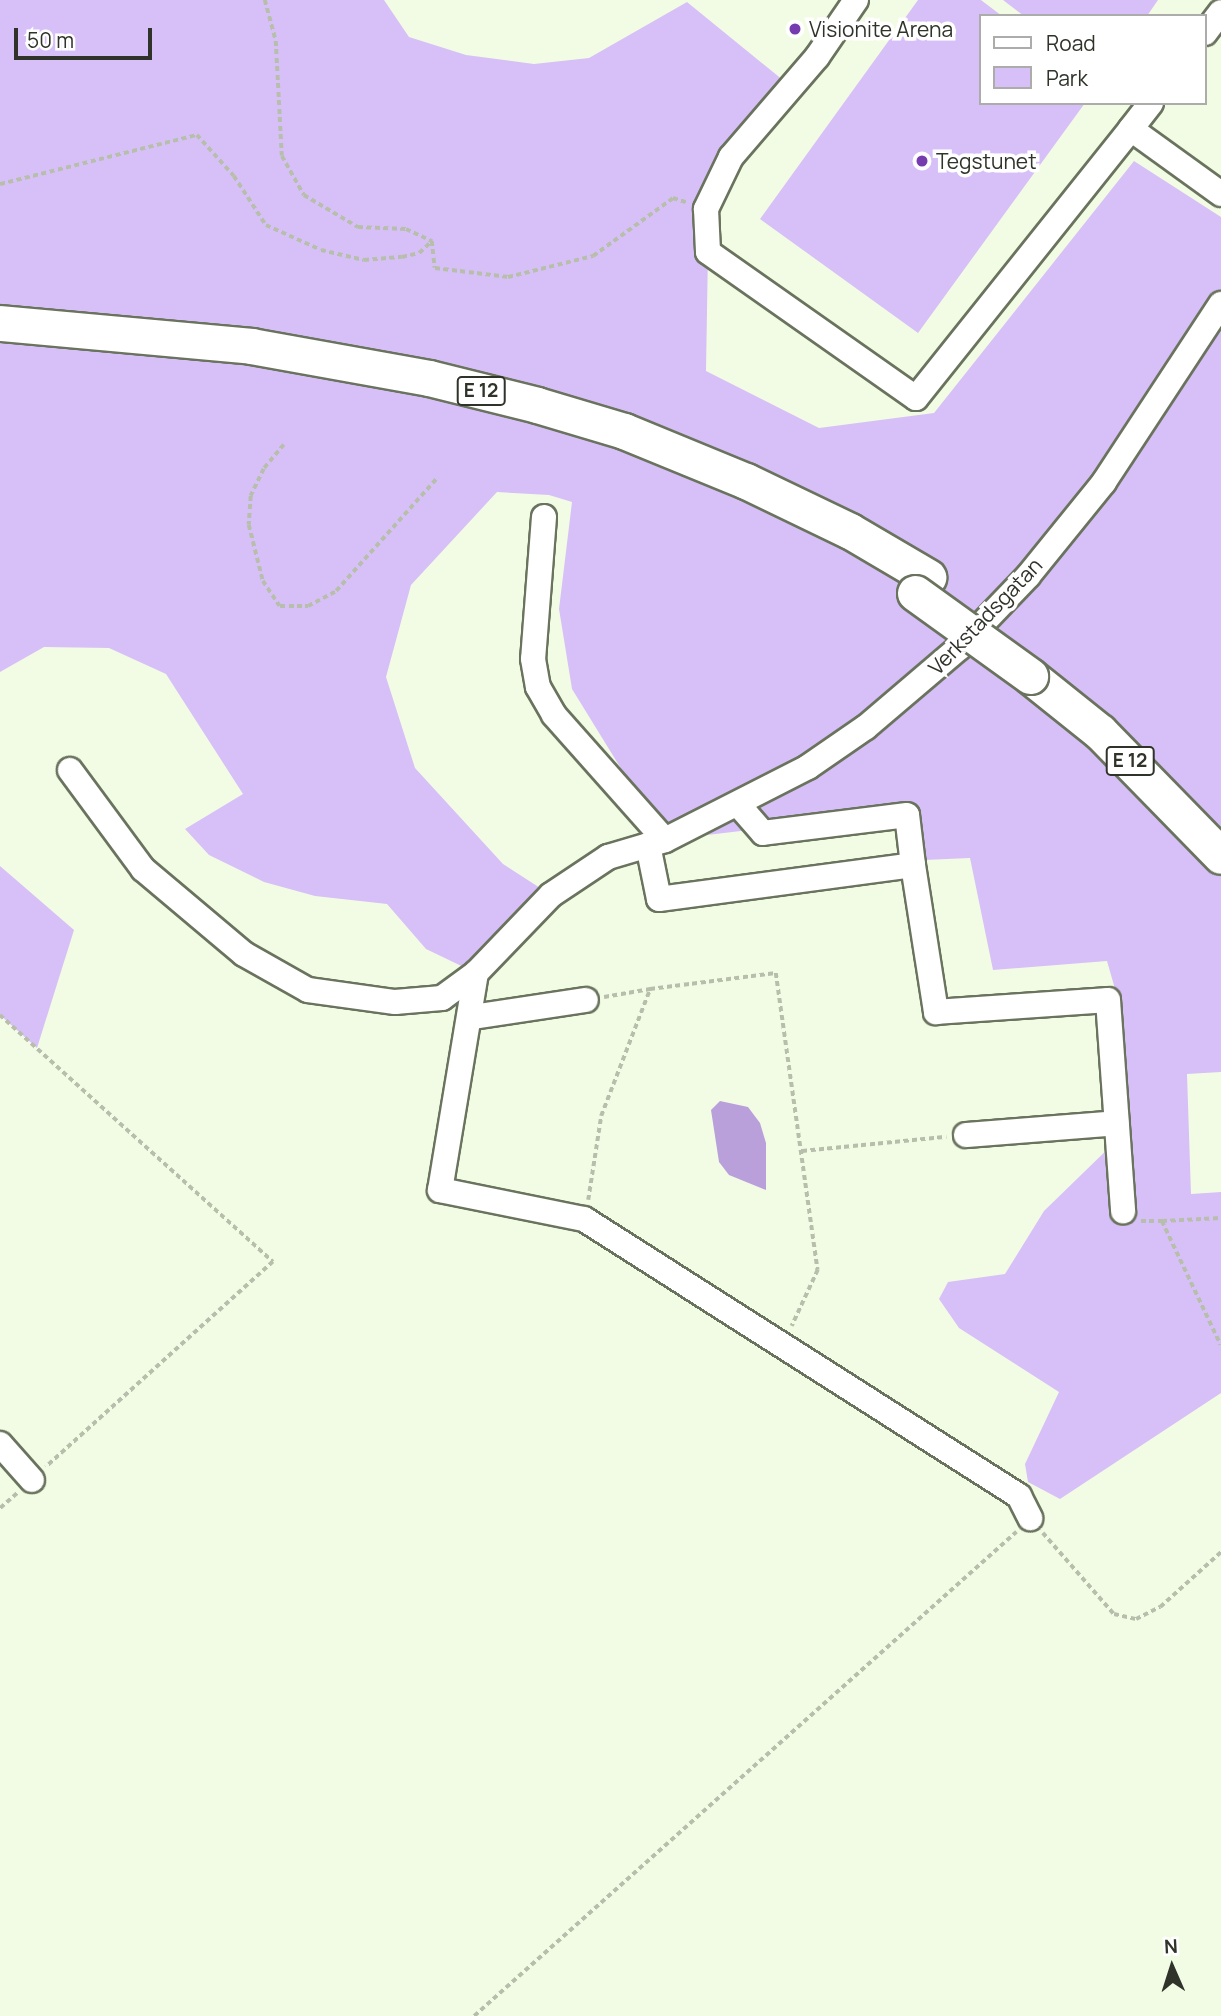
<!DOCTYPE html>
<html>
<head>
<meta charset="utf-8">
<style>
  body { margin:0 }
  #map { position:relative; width:1221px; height:2016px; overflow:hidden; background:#f2fce4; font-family:Manrope,sans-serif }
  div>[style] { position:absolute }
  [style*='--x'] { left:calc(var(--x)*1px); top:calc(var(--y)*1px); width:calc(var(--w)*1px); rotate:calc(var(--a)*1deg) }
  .green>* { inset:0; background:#d7c0f7 }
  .water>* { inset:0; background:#baa0db }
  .path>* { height:3.5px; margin-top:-1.75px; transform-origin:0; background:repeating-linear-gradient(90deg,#b7bfac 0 5px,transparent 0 8.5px) }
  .roads { filter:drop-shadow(2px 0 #6a735e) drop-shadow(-2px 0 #6a735e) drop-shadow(0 2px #6a735e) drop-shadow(0 -2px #6a735e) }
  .minor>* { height:24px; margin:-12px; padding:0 12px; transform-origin:12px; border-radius:12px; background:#fff }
  .highway>* { height:35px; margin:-17.5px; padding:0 17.5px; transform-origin:17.5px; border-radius:17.5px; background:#fff }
  .bridges { filter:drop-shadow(2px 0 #6a735e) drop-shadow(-2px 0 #6a735e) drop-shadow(0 2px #6a735e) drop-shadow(0 -2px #6a735e) }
  .highway-bridge>* { height:35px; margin:-17.5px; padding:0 17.5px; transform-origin:17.5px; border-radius:17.5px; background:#fff }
  .dots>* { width:19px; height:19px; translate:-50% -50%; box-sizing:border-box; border:4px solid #fff; border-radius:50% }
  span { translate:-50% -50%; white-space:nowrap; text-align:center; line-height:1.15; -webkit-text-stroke:7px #fff; paint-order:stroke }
  .shield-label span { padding:2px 5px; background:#fff; border:2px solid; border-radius:5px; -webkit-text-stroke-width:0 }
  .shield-label { font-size:19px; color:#2f332a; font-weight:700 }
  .poi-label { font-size:21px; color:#2f332a }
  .left { translate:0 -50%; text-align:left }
  .street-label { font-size:21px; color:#2f332a }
  .legend { position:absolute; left:979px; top:14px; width:228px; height:91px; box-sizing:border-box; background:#fff; border:2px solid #acadaa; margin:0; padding:9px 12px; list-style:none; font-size:21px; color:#2f332a }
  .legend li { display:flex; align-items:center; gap:14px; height:35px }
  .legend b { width:35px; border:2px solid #acadaa }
  .north { position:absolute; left:1137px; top:1932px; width:70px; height:70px; -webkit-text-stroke:5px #fff; paint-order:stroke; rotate:357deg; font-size:19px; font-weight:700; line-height:28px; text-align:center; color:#2f332a }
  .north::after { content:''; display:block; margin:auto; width:24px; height:32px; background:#2f332a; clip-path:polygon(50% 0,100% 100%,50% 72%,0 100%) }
  .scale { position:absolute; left:14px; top:28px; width:138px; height:32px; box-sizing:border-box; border:4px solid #2f332a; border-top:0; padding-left:9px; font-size:21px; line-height:24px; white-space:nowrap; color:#2f332a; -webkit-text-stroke:5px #fff; paint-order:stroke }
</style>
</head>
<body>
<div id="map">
  <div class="green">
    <div style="clip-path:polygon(0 0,384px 0,409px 37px,466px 55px,534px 64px,589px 58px,687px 2px,789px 85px,731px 157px,708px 252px,706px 371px,819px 428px,934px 413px,1134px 161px,1221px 217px,1221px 1072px,1187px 1074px,1191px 1194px,1221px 1192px,1221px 1393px,1060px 1499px,1028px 1482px,1025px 1464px,1059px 1392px,959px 1328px,939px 1299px,948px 1282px,1005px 1274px,1044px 1211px,1117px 1140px,1117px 996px,1107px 961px,993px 970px,970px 858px,924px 860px,917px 810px,665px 840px,572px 689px,559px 609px,572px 502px,549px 495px,497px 492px,411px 585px,386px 677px,415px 768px,503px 864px,551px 895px,476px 973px,426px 949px,387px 904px,315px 896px,264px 882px,209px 855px,185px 829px,243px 794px,166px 674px,109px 648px,44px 647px,0 672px)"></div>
    <div style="clip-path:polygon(918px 0,981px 0,1002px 16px,981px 16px,981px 103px,1085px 103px,918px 333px,760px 219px)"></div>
    <div style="clip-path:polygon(1003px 0,1158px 0,1147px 16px,1024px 16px)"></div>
    <div style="clip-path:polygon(0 866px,74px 930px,37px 1048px,0 1015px)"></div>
  </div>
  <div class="water">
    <div style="clip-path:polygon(720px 1101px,748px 1107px,760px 1123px,766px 1143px,766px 1190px,729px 1175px,719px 1162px,711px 1110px)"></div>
  </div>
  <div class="path">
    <div style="--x:265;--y:0;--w:42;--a:75"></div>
    <div style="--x:276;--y:41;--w:115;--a:87"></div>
    <div style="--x:282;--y:156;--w:45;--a:60.6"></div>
    <div style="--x:304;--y:195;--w:63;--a:30.7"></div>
    <div style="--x:358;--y:227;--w:48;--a:2.4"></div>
    <div style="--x:406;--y:229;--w:29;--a:25"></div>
    <div style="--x:432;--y:241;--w:27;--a:84"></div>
    <div style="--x:435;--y:268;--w:74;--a:7"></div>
    <div style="--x:508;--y:277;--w:88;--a:-13.9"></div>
    <div style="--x:593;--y:256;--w:99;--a:-35.9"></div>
    <div style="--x:673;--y:198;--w:16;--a:18"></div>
    <div style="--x:0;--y:184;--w:203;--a:-14"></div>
    <div style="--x:197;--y:135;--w:55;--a:47.9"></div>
    <div style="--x:234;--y:176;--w:59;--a:56.9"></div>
    <div style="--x:266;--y:225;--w:60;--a:24.4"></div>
    <div style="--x:321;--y:250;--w:44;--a:13.1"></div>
    <div style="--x:364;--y:260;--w:38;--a:-5"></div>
    <div style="--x:402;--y:257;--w:17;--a:-13"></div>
    <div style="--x:419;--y:253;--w:18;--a:-43"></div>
    <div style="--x:284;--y:445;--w:31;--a:130"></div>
    <div style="--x:264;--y:469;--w:30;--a:116"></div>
    <div style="--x:251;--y:496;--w:29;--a:94"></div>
    <div style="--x:249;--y:525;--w:58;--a:76"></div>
    <div style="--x:263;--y:581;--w:30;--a:56"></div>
    <div style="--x:280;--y:606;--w:28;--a:0"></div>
    <div style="--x:308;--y:606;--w:32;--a:-28"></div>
    <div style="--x:336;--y:591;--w:150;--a:-48.2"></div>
    <div style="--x:604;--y:997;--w:47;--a:-9.9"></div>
    <div style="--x:0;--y:1015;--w:368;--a:42.1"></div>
    <div style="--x:273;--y:1262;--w:306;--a:137.9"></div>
    <div style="--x:802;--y:1151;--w:145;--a:-5.6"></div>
    <div style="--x:588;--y:1200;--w:85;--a:-81.2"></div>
    <div style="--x:601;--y:1116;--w:136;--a:-68.9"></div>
    <div style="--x:650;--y:989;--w:127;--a:-7.2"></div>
    <div style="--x:776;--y:973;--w:300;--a:82"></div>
    <div style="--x:818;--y:1270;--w:62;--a:114.9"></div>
    <div style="--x:1141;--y:1221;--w:21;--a:0"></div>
    <div style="--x:1162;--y:1221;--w:137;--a:64.6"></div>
    <div style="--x:1162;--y:1221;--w:59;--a:-2.9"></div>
    <div style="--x:0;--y:1508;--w:23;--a:-41"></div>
    <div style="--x:1043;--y:1533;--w:108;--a:48.8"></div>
    <div style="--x:1114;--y:1614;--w:23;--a:13"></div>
    <div style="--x:1136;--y:1619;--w:27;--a:-27"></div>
    <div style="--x:1160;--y:1607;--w:82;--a:-42"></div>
    <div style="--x:474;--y:2016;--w:727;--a:-41.76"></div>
  </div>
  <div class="roads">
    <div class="minor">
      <div style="--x:856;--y:0;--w:69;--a:124.4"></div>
      <div style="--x:817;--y:57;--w:132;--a:130.7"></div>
      <div style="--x:731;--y:157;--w:58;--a:115.7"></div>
      <div style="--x:706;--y:209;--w:43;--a:87.3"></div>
      <div style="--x:708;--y:252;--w:254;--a:35.1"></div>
      <div style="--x:916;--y:398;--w:344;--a:-51.4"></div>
      <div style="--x:1205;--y:33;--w:26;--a:-53"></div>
      <div style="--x:1151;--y:103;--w:33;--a:128"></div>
      <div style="--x:1131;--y:129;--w:111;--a:35.8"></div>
      <div style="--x:544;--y:517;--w:142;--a:94.4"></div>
      <div style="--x:533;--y:659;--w:28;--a:80"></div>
      <div style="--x:538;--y:687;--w:32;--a:60"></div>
      <div style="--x:554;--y:715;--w:167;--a:48.4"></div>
      <div style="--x:70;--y:770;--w:123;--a:53.6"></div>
      <div style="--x:143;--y:869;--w:132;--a:40.1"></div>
      <div style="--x:244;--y:954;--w:73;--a:29.4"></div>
      <div style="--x:308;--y:990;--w:88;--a:7.9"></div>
      <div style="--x:395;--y:1002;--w:47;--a:-4.9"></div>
      <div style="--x:442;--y:998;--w:42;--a:-36.3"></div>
      <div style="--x:476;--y:973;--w:108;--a:-46.1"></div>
      <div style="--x:551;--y:895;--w:69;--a:-33.7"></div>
      <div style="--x:608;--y:857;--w:59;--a:-16.6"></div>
      <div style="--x:665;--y:840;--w:161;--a:-27"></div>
      <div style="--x:808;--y:767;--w:70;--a:-34.6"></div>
      <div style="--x:866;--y:727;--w:123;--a:-40.4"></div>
      <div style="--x:960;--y:647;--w:98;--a:-46.2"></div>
      <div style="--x:1028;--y:576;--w:121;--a:-51"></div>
      <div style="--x:1104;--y:482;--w:213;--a:-56.7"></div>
      <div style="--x:648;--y:845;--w:55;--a:78.5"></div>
      <div style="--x:659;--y:899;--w:256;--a:-7.6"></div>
      <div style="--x:913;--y:865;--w:50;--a:-96.8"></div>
      <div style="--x:907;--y:815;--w:145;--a:172.9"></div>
      <div style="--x:763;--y:833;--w:38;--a:-131"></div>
      <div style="--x:913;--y:865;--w:149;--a:81.1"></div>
      <div style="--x:936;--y:1012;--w:172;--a:-4"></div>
      <div style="--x:1108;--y:1000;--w:212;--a:85.9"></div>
      <div style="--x:476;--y:973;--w:220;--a:99.4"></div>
      <div style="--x:440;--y:1190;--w:147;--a:11.4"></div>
      <div style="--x:584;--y:1219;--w:516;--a:32.49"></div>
      <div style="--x:1019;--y:1496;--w:25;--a:63"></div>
      <div style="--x:472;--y:1017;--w:115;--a:-8.5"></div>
      <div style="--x:966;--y:1135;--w:151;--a:-4.5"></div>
      <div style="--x:0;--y:1444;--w:48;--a:48.4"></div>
    </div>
    <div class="highway">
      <div style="--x:0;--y:323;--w:252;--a:5.2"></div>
      <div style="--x:251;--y:346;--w:181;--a:10.2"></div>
      <div style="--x:429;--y:378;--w:111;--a:14"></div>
      <div style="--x:537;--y:405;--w:91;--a:16.6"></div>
      <div style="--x:624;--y:431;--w:132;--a:22.3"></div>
      <div style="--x:746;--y:481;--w:115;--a:25.7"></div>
      <div style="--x:850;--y:531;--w:91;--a:30.5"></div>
      <div style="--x:1030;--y:676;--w:90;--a:38.7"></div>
      <div style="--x:1100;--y:732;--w:173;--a:45.7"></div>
    </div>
  </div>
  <div class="bridges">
    <div class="highway-bridge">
      <div style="--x:915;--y:593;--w:142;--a:35.8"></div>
    </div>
  </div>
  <div class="dots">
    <div style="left:795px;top:29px;background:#773bb0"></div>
    <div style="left:922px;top:161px;background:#773bb0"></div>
  </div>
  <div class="shield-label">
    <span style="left:481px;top:391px">E 12</span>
    <span style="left:1130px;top:761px">E 12</span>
  </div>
  <div class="poi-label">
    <span class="left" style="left:809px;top:29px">Visionite Arena</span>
    <span class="left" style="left:936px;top:161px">Tegstunet</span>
  </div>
  <div class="street-label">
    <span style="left:985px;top:616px;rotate:-46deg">Verkstadsgatan</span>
  </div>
  <ul class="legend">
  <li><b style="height:9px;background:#fff"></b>Road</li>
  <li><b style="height:19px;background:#d7c0f7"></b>Park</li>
  </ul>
  <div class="north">N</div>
  <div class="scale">50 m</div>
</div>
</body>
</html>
